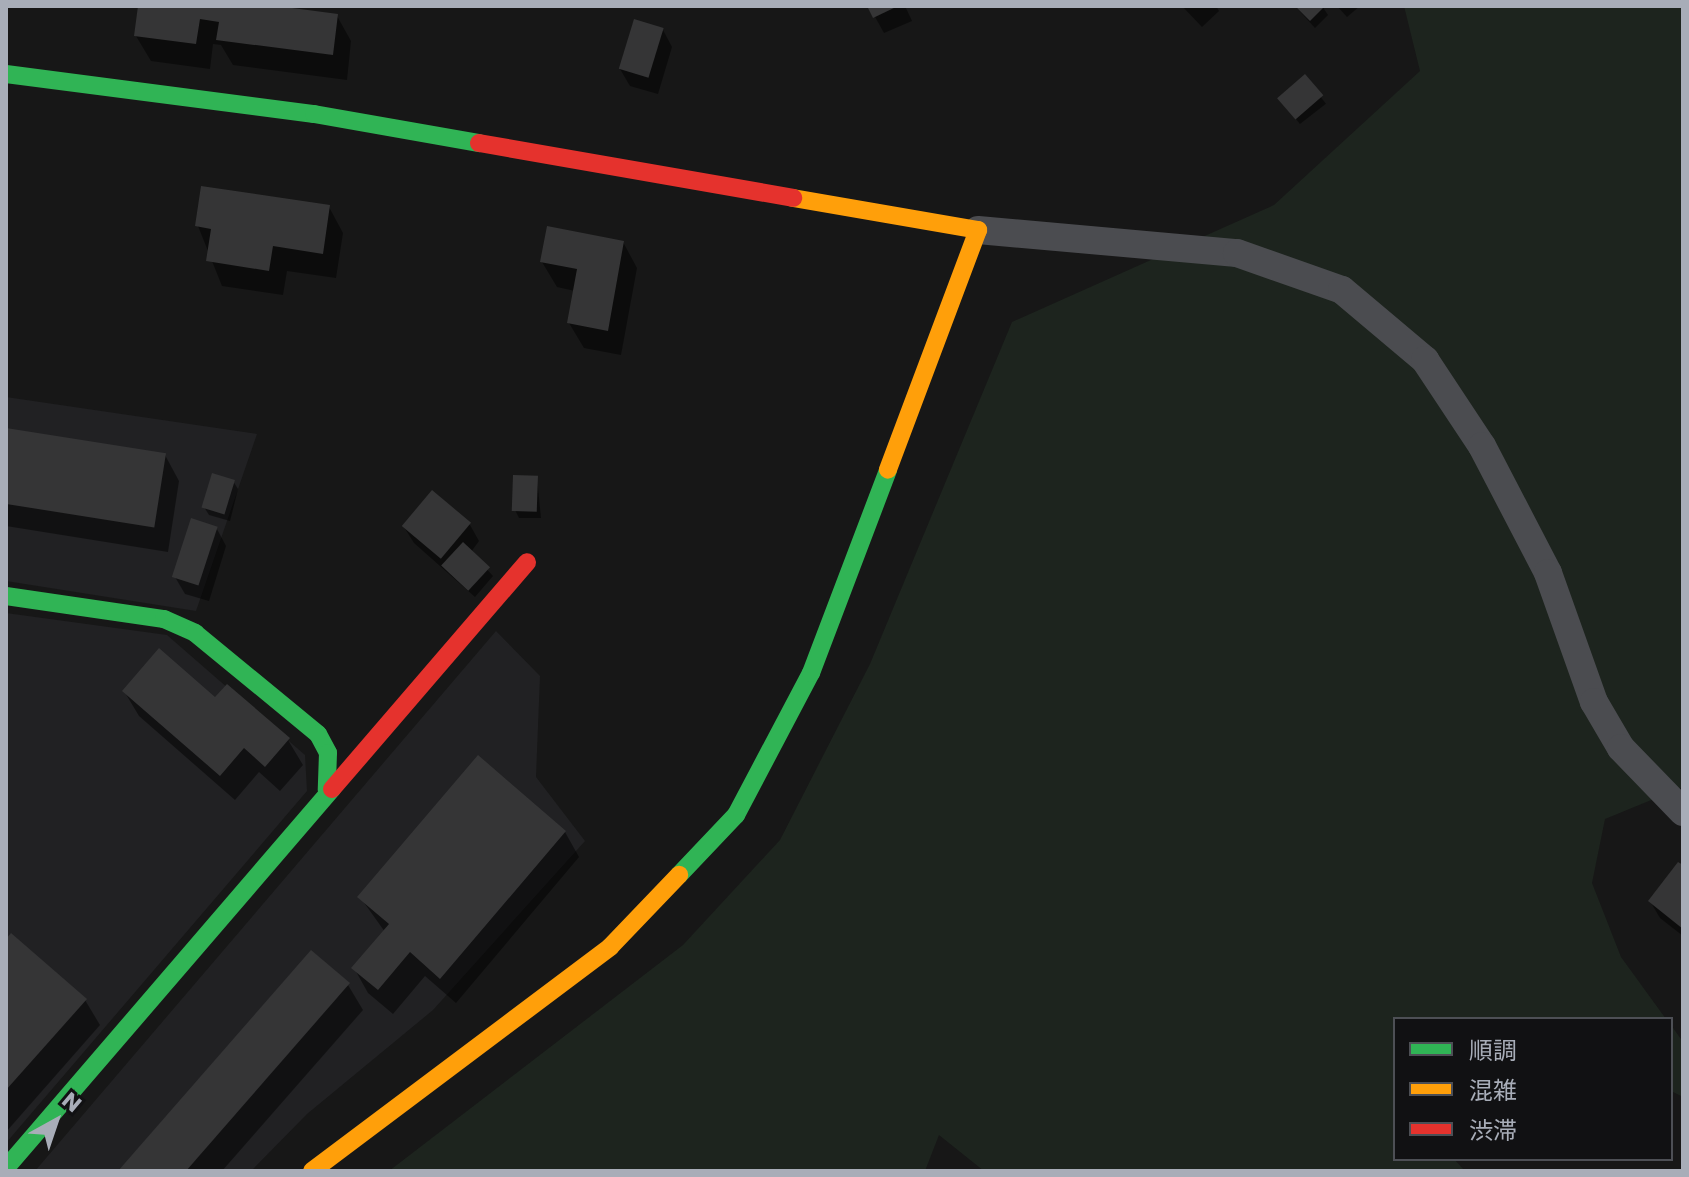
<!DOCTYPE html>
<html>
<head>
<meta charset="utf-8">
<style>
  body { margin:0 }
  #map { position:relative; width:1689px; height:1177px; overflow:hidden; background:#171717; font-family:Poppins,"Noto Sans JP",sans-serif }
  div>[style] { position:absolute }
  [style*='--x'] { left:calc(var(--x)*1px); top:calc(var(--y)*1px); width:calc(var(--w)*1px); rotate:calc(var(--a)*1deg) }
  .built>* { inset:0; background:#212123 }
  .green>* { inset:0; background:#1d241e }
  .shadow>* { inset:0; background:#0007; transform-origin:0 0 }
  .building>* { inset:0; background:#353536; transform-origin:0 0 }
  .street>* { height:28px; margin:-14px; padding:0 14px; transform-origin:14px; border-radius:14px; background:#4b4c50 }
  .fast>* { height:18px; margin:-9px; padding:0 9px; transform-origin:9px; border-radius:9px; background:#30b455 }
  .slow>* { height:18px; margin:-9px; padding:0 9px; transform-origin:9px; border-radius:9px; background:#ff9f0a }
  .jam>* { height:18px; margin:-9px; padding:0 9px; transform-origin:9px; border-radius:9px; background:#e5322d }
  span { translate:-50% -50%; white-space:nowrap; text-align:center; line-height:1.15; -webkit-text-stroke:8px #111113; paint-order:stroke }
  .frame { position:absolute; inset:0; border:8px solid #a8adb8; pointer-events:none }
  .legend { position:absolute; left:1393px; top:1017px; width:280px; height:144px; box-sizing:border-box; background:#111113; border:2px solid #4d4f55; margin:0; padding:10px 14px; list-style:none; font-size:24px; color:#a8adb8 }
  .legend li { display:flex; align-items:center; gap:16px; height:40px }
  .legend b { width:40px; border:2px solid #4d4f55 }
  .north { position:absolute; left:16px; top:1081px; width:80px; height:80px; -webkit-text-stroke:6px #111113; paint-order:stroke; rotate:40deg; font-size:22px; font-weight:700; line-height:32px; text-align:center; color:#a8adb8 }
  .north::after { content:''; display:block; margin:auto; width:28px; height:36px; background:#a8adb8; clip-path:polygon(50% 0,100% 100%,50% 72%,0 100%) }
</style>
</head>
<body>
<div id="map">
  <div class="built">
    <div style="clip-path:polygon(6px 397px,257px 434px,196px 611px,6px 581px)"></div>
    <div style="clip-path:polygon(6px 613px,167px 635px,305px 755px,307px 791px,6px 1143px)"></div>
    <div style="clip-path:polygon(496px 631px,540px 676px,536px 777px,585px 841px,433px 1010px,307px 1114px,251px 1171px,35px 1171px)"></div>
  </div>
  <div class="green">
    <div style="clip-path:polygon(1404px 6px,1683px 6px,1683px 787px,1605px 819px,1592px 883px,1621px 957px,1666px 1019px,1395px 1019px,1395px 1159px,1454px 1159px,1465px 1171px,984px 1171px,939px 1135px,925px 1171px,389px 1171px,683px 945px,780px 840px,870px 664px,1012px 322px,1274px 205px,1420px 71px)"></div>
    <div style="clip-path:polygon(1671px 1025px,1683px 1042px,1683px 1097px,1671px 1091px)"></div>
  </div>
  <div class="shadow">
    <div style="clip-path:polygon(140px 6px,267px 6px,337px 16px,351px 41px,347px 80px,233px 65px,221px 45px,213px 44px,210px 69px,151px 61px,136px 36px)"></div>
    <div style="clip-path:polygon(869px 6px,905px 6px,912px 21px,884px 33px)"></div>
    <div style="clip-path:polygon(1182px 6px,1216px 6px,1219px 11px,1202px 27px)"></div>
    <div style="clip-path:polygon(1295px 6px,1322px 6px,1328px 15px,1315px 28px)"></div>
    <div style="clip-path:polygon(1337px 6px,1360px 6px,1347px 17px)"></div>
    <div style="clip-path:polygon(663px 30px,672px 47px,658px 94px,630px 86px,620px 69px)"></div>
    <div style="left:1305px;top:77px;width:34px;height:33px;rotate:52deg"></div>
    <div style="clip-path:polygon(329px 207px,343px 233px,336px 278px,287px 271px,283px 295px,222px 286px,198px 226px)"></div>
    <div style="clip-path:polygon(623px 242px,637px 268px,621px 355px,584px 348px,569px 323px,575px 291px,557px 287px,542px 262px)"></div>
    <div style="clip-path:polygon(6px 430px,165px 455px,179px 481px,168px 552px,6px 526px)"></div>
    <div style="clip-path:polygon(537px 478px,541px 518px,519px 518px,515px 510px)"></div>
    <div style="clip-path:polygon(233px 481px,238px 489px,230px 521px,209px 515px,204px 507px)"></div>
    <div style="clip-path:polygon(432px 493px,470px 525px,479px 541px,471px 552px,493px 576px,475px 597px,414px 543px,404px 527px)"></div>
    <div style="clip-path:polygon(217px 529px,226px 546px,209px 601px,185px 594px,175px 577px)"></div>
    <div style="clip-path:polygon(124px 691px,215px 700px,288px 740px,303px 765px,280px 791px,259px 772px,235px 800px,139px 716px)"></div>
    <div style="clip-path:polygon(565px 832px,579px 857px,456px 1003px,425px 976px,393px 1014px,368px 993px,354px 968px,385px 932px,360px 897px)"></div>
    <div style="clip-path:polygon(1683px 868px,1683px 936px,1660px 918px,1650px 901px)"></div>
    <div style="clip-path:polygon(6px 942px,85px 1000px,100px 1025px,6px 1132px)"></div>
    <div style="clip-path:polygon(348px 985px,363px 1010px,222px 1171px,121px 1171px)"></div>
  </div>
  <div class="building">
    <div style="clip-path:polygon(138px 6px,277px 6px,338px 14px,333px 55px,216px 40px,219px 22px,200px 19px,196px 44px,134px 36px)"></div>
    <div style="clip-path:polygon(867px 6px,898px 6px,873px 18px)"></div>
    <div style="clip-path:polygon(1295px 6px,1325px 6px,1310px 21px)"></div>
    <div style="left:634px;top:19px;width:31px;height:52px;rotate:17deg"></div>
    <div style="left:1305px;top:74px;width:28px;height:37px;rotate:49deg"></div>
    <div style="clip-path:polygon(201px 186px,330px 205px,323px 254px,273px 246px,269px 271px,206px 261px,211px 229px,195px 226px)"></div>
    <div style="clip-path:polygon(547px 226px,624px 241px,608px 331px,567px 323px,577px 269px,540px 262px)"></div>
    <div style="left:6px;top:428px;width:162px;height:75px;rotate:9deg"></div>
    <div style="left:212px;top:473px;width:24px;height:36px;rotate:17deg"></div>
    <div style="left:513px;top:475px;width:25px;height:36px;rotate:2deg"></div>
    <div style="left:432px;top:490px;width:51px;height:47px;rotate:40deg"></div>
    <div style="left:191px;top:518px;width:28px;height:62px;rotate:18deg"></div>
    <div style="left:463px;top:542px;width:37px;height:32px;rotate:43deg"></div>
    <div style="clip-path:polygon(159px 648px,215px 697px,227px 684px,290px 738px,265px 767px,244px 748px,220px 776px,122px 691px)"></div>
    <div style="clip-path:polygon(478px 755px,566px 831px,440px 979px,410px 952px,378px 990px,351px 968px,389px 924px,357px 897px)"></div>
    <div style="clip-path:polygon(1678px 862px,1683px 865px,1683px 929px,1648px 901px)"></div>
    <div style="clip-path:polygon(11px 933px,87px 999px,6px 1090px,6px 939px)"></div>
    <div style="clip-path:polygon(311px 950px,350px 983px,186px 1171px,118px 1171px)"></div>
  </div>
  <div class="street">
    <div style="--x:978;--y:230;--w:260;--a:5.1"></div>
    <div style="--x:1237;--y:253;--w:111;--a:19.4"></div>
    <div style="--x:1342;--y:290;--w:109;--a:40.1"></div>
    <div style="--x:1425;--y:360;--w:103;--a:56.5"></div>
    <div style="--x:1482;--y:446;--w:143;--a:62.5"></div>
    <div style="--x:1548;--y:573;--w:137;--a:70.4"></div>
    <div style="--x:1594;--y:702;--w:53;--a:59.6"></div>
    <div style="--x:1621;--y:748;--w:89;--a:45.9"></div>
  </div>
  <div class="fast">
    <div style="--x:6;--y:74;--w:311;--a:7.4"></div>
    <div style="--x:314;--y:114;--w:168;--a:10"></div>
    <div style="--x:6;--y:596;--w:160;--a:8.3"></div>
    <div style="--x:164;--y:619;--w:34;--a:24"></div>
    <div style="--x:195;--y:633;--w:159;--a:39.4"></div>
    <div style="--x:318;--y:734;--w:21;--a:62"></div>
    <div style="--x:328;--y:753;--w:37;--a:92"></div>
    <div style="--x:679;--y:875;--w:83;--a:-46.5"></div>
    <div style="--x:736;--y:815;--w:161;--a:-62.2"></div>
    <div style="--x:811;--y:673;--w:217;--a:-69.2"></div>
    <div style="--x:6;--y:1168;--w:500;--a:-49.3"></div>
  </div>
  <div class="slow">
    <div style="--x:793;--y:198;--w:188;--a:9.8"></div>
    <div style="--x:978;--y:230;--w:256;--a:110.6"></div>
    <div style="--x:312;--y:1171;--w:373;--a:-36.9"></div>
    <div style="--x:610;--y:947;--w:100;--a:-46.2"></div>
  </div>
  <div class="jam">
    <div style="--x:479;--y:143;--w:319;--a:9.9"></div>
    <div style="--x:332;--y:789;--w:299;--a:-49.3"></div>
  </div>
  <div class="frame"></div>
  <ul class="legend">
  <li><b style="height:10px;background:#30b455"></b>順調</li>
  <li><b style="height:10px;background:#ff9f0a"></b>混雑</li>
  <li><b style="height:10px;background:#e5322d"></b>渋滞</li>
  </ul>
  <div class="north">N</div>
</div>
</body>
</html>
